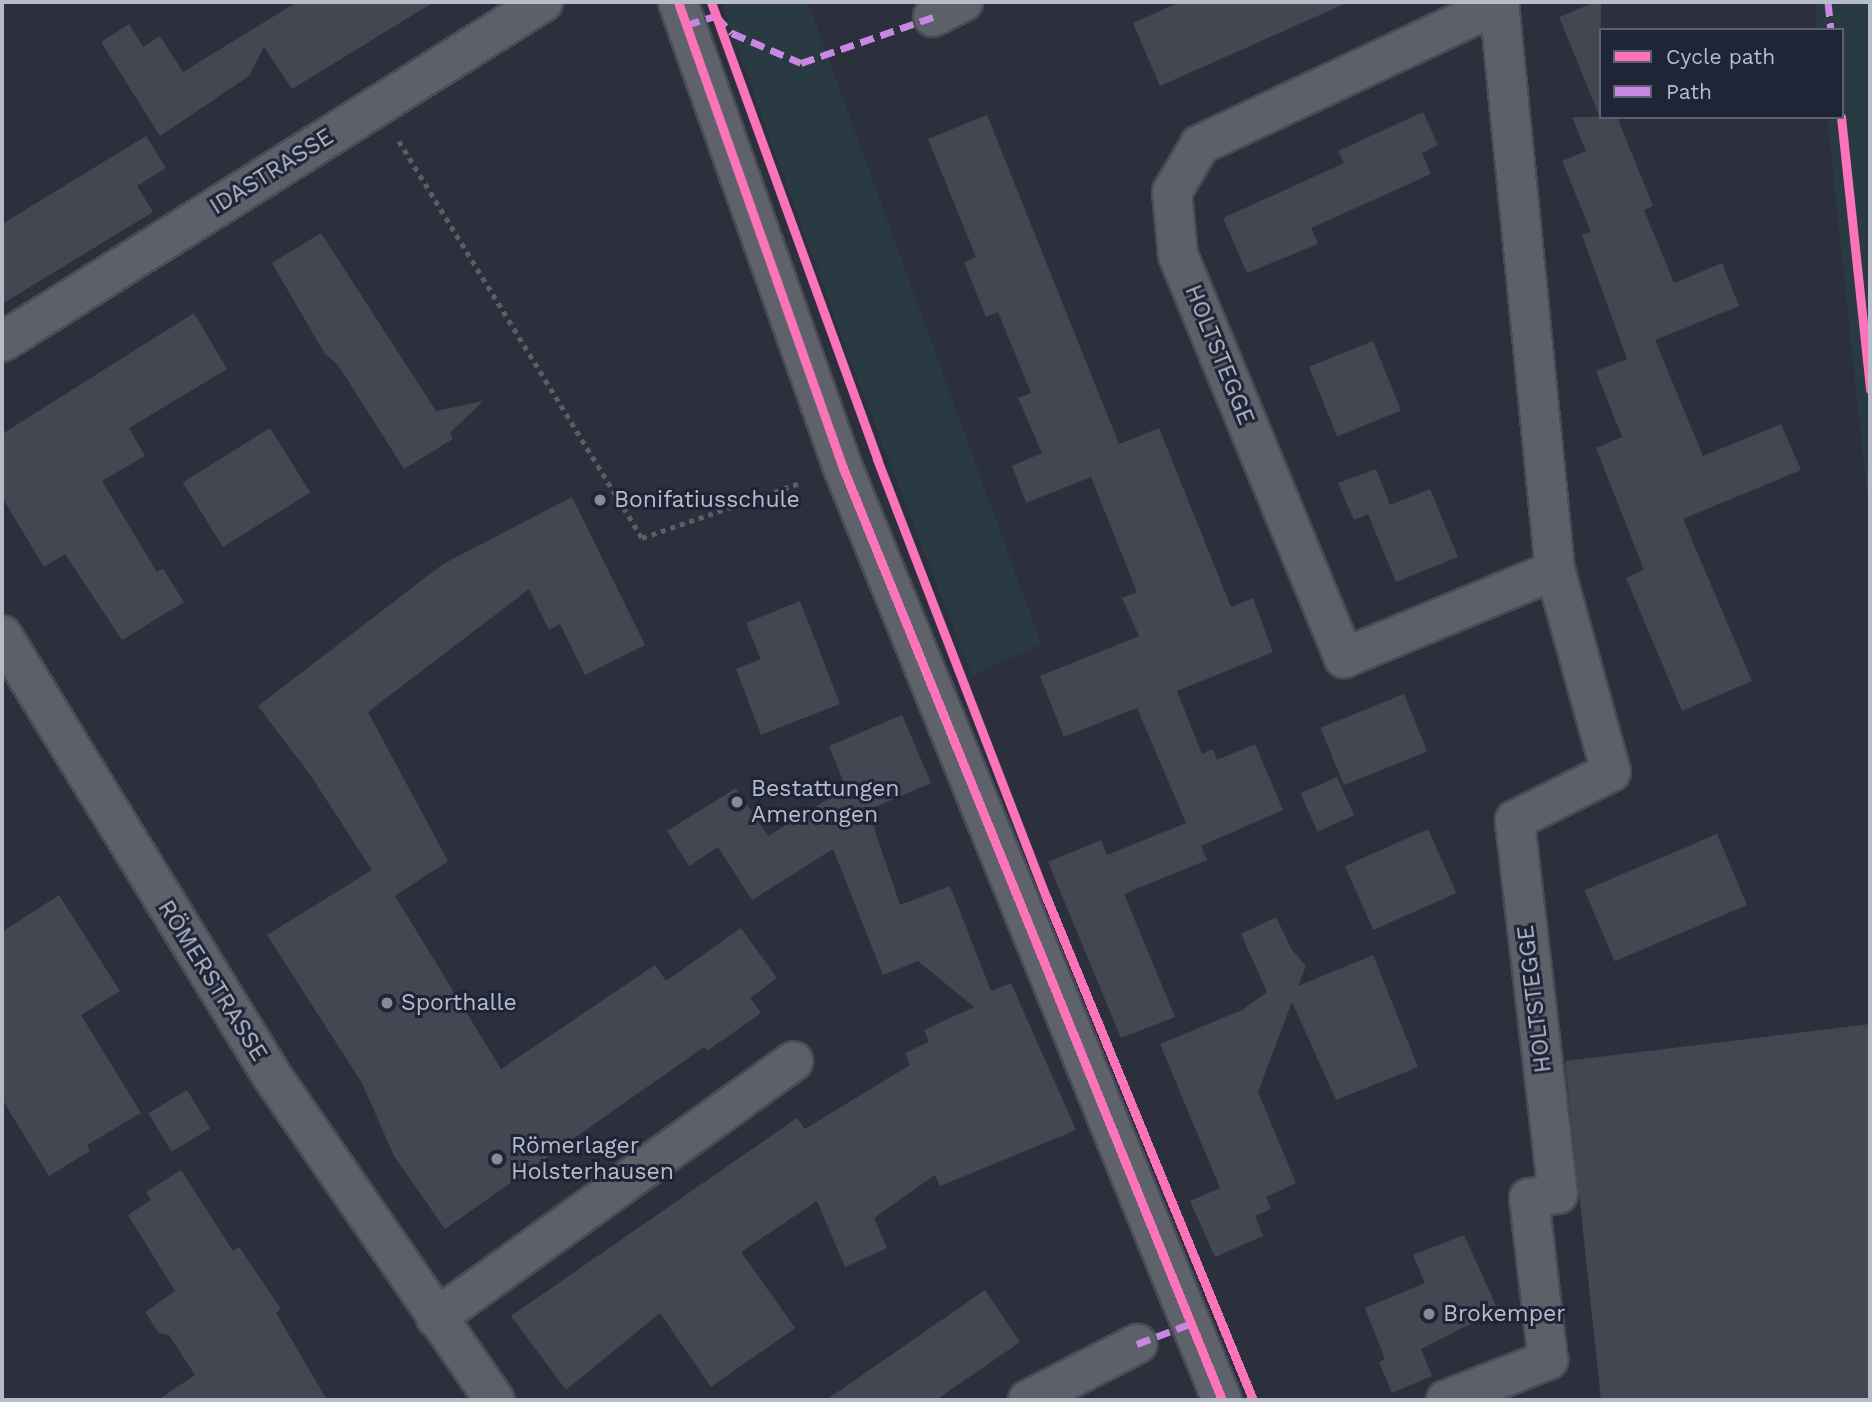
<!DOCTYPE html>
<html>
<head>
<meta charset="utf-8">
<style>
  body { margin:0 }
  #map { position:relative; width:1872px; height:1402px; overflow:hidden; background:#2c303c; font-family:"Work Sans",sans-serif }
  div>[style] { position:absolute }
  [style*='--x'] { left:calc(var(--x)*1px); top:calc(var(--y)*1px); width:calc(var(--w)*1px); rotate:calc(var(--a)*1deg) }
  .green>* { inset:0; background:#293a42 }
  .building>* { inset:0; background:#444751; transform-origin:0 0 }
  .path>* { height:4.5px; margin-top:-2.25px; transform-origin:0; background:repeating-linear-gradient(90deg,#5a5e65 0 5px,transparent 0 10px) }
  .roads { filter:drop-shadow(2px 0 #484c55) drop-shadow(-2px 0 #484c55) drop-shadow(0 2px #484c55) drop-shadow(0 -2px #484c55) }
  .minor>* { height:38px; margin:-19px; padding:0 19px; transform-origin:19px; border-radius:19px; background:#5c6069 }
  .major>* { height:38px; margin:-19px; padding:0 19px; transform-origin:19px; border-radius:19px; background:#5f626a }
  .quiet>* { height:7px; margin-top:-3.5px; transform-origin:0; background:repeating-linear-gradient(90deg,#c787e3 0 14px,transparent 0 21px) }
  .cycleway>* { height:9px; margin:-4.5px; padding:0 4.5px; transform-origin:4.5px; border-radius:4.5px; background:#fb73b8 }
  .dots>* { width:19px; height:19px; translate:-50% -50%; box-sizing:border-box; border:4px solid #1f2537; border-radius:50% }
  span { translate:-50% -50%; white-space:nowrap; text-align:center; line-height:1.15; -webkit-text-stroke:6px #1f2537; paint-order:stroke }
  .street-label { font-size:23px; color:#b7bccb }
  .poi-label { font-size:23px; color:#b7bccb }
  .left { translate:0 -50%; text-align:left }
  .frame { position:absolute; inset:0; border:4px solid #b7bccb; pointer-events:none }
  .legend { position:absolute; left:1599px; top:28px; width:245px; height:91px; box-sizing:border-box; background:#1f2537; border:2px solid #5c6172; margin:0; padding:9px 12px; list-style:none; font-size:21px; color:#b7bccb }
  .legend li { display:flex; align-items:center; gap:14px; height:35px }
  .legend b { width:35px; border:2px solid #5c6172 }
</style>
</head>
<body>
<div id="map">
  <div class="green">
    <div style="clip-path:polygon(721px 2px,808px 2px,1041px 644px,972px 676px,847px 352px)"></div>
    <div style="clip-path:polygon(1814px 2px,1870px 2px,1870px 521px,1827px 117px,1842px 117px,1842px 30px,1817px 30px)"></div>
  </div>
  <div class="building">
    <div style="clip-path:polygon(297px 2px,434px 2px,292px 89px,264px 47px,249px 76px,160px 136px,101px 42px,129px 24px,143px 47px,160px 36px,183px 72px)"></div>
    <div style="clip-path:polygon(1180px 2px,1349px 2px,1160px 86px,1133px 23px)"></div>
    <div style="clip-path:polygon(1595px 2px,1601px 2px,1599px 115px,1559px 17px)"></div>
    <div style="clip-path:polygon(1423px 112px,1438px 145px,1422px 153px,1431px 174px,1311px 228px,1318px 244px,1247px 273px,1223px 218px,1344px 163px,1338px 151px)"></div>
    <div style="clip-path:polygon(987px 115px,1119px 444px,1159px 428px,1231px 607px,1253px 598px,1273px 652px,1177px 691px,1202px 754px,1213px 749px,1217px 760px,1255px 744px,1283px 810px,1201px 846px,1207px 860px,1124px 894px,1175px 1017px,1121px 1038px,1048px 862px,1101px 840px,1107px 855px,1186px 823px,1137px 708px,1064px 737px,1040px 676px,1139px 636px,1122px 598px,1137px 592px,1091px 477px,1026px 503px,1012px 466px,1042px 453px,1018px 398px,1031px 393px,998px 312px,986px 317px,964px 262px,976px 257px,928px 139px)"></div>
    <div style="clip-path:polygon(1572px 117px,1617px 117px,1653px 206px,1644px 210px,1674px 283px,1722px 263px,1739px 306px,1655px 340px,1703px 456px,1781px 424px,1801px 470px,1683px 519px,1752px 681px,1682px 711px,1626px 578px,1644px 570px,1596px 448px,1622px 437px,1596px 371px,1627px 359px,1582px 235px,1591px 232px,1562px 161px,1586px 151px)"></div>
    <div style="clip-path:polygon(146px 136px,166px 168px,137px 186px,153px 212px,2px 304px,2px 224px)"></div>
    <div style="clip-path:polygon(321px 233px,436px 411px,483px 401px,450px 433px,453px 439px,404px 469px,338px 365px,325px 354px,272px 263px)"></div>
    <div style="clip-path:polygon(194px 313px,227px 369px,129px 428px,145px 456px,102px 481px,157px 572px,163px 569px,184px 602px,122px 640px,65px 554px,44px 567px,2px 497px,2px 434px)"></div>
    <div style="left:1373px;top:341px;width:75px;height:69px;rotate:68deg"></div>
    <div style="left:270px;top:428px;width:76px;height:103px;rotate:58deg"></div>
    <div style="clip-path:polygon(1376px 469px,1390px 505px,1430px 489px,1458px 557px,1396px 582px,1368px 514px,1354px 520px,1338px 483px)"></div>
    <div style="clip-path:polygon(572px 497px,645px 645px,585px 675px,560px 624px,549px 630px,529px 589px,368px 712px,448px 861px,395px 896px,501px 1069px,655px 965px,666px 981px,741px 928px,777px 978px,750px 998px,761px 1013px,707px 1051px,704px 1047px,445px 1229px,394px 1156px,362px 1083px,267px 935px,372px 870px,311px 776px,258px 706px,443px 564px)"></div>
    <div style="clip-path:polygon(800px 601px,840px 704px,761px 735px,736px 669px,761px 659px,746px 623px)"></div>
    <div style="left:1404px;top:694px;width:62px;height:90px;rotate:68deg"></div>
    <div style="clip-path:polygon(902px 715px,931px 783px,868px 810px,900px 905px,950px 886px,991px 991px,1011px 983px,1076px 1130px,940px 1186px,935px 1175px,874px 1218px,887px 1248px,845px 1267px,817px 1201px,741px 1252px,795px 1328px,711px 1387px,660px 1313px,566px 1390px,511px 1316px,797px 1118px,805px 1129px,910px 1065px,905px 1053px,929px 1042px,924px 1030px,974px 1007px,918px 961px,883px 975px,833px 849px,752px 900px,718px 847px,689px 866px,667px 831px,736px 788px,768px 836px,846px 788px,829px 746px)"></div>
    <div style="left:1337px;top:777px;width:42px;height:40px;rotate:66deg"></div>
    <div style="left:1428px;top:829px;width:70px;height:91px;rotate:66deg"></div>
    <div style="left:1717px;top:834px;width:77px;height:144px;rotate:67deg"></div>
    <div style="clip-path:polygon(59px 895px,120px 991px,81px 1015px,141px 1113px,87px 1145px,90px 1151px,49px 1176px,2px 1099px,2px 932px)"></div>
    <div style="clip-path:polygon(1276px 917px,1292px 950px,1306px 966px,1298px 986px,1373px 955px,1418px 1067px,1336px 1100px,1292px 1002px,1258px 1092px,1296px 1183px,1266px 1197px,1271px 1209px,1255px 1216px,1263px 1236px,1215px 1257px,1190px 1201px,1220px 1188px,1160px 1044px,1242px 1010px,1267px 992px,1241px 934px)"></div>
    <div style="clip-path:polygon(1870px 1024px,1870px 1400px,1601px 1400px,1565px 1061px)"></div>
    <div style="left:187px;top:1090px;width:45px;height:45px;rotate:59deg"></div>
    <div style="clip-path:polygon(181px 1170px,233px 1251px,239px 1247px,281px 1309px,276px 1313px,327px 1400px,158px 1400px,195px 1375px,169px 1335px,159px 1333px,145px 1312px,175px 1291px,128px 1215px,151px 1200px,146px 1192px)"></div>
    <div style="clip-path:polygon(1464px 1235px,1498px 1310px,1421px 1349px,1432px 1376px,1392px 1393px,1379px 1362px,1385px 1359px,1365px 1308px,1425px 1283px,1413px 1255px)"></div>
    <div style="clip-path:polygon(985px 1290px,1020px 1342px,936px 1400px,826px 1400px)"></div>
  </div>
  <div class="path">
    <div style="--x:399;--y:141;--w:465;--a:58.5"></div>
    <div style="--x:642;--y:538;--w:170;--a:-19.2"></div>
  </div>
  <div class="roads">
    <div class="minor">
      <div style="--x:1499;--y:4;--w:331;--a:154.8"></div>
      <div style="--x:1200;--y:145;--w:55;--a:120.8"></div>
      <div style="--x:1172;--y:192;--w:63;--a:84.6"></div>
      <div style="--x:1178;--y:255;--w:436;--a:67.6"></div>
      <div style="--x:1344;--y:658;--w:229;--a:-22.6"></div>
      <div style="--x:933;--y:17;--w:34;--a:-27"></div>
      <div style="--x:2;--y:342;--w:639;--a:-32.15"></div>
      <div style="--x:2;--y:635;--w:517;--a:58.52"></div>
      <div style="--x:272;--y:1076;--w:393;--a:55.5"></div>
      <div style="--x:436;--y:1318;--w:440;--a:-35.7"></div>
      <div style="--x:1028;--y:1400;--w:123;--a:-27.2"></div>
      <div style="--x:1446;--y:1400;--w:110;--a:-21.4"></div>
      <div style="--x:1548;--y:1360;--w:163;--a:-96.7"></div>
      <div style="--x:1529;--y:1198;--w:29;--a:-8"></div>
      <div style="--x:1558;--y:1194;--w:376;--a:-96.6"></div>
      <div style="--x:1515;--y:820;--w:107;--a:-26.6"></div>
      <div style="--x:1611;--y:772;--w:210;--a:-105.5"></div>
      <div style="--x:1555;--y:570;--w:571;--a:-95.63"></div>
    </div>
    <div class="major">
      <div style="--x:678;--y:2;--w:494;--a:70.5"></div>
      <div style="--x:843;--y:468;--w:1006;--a:67.87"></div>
    </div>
  </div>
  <div class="quiet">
    <div style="--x:1828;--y:2;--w:28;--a:84"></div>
    <div style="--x:686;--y:25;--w:31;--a:-17"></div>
    <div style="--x:716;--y:16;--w:23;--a:47"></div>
    <div style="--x:732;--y:33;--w:75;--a:23.5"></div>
    <div style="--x:801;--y:63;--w:140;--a:-19.2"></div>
    <div style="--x:1137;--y:1344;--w:59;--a:-20.9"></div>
  </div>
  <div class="cycleway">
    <div style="--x:678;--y:2;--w:494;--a:70.5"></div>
    <div style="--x:843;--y:468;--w:1006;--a:67.87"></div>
    <div style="--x:711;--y:2;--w:486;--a:70"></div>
    <div style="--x:877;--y:459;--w:472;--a:68.9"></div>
    <div style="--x:1047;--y:899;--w:542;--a:67.65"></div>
    <div style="--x:1841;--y:117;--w:274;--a:83.9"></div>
  </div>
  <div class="dots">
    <div style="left:600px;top:500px;background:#868b99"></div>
    <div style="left:737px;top:802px;background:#868b99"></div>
    <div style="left:387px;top:1003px;background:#868b99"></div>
    <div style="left:497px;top:1159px;background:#868b99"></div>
    <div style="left:1429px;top:1314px;background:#868b99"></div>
  </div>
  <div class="street-label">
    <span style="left:272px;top:172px;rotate:-32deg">IDASTRASSE</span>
    <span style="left:1219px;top:355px;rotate:68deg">HOLTSTEGGE</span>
    <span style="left:212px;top:981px;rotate:58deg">RÖMERSTRASSE</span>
    <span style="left:1535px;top:999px;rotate:-97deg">HOLTSTEGGE</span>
  </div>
  <div class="poi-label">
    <span class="left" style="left:614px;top:500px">Bonifatiusschule</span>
    <span class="left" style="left:751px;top:802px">Bestattungen<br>Amerongen</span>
    <span class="left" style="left:401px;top:1003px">Sporthalle</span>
    <span class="left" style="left:511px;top:1159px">Römerlager<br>Holsterhausen</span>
    <span class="left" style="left:1443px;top:1314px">Brokemper</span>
  </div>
  <div class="frame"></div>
  <ul class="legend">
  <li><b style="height:9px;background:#fb73b8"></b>Cycle path</li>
  <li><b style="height:9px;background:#c787e3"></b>Path</li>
  </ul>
</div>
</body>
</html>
